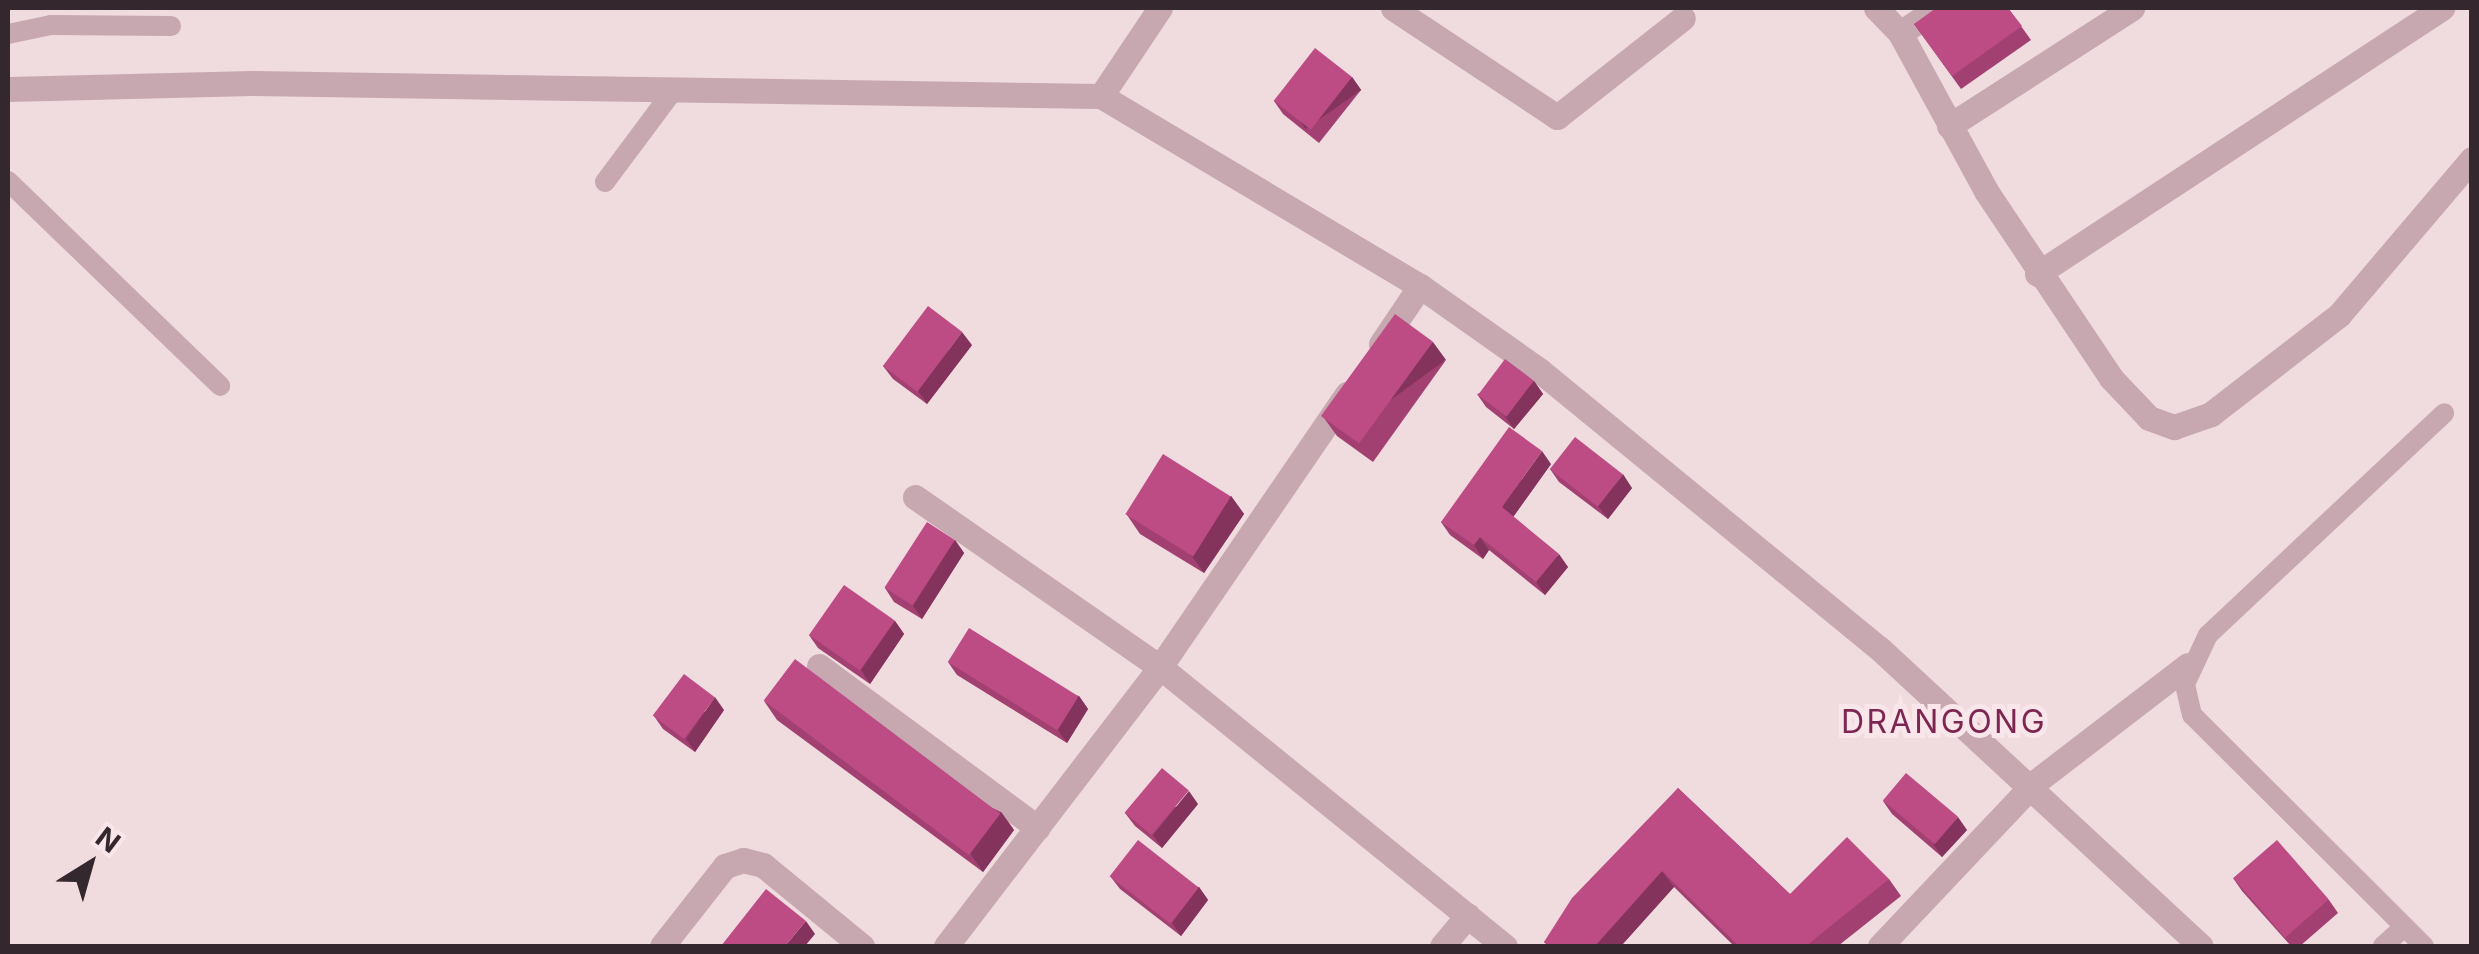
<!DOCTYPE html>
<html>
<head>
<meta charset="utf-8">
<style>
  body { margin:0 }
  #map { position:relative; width:2479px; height:954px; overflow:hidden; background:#f0dbdf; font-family:Inter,sans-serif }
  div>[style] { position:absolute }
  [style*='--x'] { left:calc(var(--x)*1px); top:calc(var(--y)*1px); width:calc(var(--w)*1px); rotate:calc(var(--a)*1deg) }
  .service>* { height:20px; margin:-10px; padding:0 10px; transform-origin:10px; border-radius:10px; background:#c7a8b0 }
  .minor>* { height:25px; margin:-12.5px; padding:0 12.5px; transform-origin:12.5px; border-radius:12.5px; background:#c7a8b0 }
  .wall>* { inset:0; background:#a34072 }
  .shaded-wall>* { inset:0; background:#84345c; transform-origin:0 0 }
  .building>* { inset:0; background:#bd4b84; transform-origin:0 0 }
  span { translate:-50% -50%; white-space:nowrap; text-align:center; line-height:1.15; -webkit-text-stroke:10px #f8e6ea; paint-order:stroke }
  .quarter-label { font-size:32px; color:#7d2652; letter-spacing:2.5px }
  .frame { position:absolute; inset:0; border:10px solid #34272d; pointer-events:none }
  .north { position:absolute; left:40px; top:814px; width:100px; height:100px; -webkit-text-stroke:8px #f8e6ea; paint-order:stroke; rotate:37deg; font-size:28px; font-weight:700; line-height:40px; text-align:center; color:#34272d }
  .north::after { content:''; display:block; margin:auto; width:35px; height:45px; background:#34272d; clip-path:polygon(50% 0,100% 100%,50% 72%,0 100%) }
</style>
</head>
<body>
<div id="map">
  <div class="service">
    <div style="--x:8;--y:34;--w:44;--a:-11.8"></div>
    <div style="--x:51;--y:25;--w:120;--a:0.5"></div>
    <div style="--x:8;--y:181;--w:295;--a:44"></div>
    <div style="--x:605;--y:182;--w:112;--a:-53.3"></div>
    <div style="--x:2383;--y:946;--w:28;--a:-42"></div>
    <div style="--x:2424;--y:946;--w:327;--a:-135.1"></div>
    <div style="--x:2192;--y:715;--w:32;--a:-103"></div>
    <div style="--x:2185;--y:684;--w:54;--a:-64.9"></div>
    <div style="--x:2208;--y:635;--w:324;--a:-43.2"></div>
  </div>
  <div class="minor">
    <div style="--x:1393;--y:8;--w:197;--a:33.6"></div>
    <div style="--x:1557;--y:117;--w:160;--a:-38.2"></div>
    <div style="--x:1876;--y:8;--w:35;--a:46"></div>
    <div style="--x:1900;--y:33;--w:180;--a:61.4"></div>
    <div style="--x:1986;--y:191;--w:225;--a:56.2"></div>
    <div style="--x:2111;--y:378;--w:55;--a:46.5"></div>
    <div style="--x:2149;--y:418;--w:27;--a:20"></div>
    <div style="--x:2174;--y:427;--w:39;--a:-19"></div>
    <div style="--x:2211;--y:414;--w:162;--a:-37.7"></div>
    <div style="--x:2339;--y:315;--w:205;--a:-49.6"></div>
    <div style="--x:1900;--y:33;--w:45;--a:-33.3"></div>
    <div style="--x:8;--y:89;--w:244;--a:-1.4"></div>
    <div style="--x:252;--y:83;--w:849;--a:0.88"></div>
    <div style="--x:1101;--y:96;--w:371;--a:30.8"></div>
    <div style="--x:1420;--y:286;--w:146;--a:35.2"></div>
    <div style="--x:1539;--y:370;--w:441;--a:39.3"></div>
    <div style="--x:1880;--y:649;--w:437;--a:42.8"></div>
    <div style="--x:1101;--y:96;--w:106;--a:-56.2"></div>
    <div style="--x:1949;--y:126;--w:218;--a:-32.8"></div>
    <div style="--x:2037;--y:274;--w:485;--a:-33.3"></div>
    <div style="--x:1381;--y:344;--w:70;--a:-56.1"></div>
    <div style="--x:915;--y:497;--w:298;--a:34.8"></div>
    <div style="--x:1160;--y:667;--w:444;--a:39"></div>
    <div style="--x:819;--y:666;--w:272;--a:36.5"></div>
    <div style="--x:662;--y:946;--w:102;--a:-51.8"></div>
    <div style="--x:725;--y:866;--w:19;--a:-18"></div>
    <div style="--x:743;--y:860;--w:21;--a:14"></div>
    <div style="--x:763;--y:865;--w:128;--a:39.3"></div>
    <div style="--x:946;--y:946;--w:352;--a:-52.5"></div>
    <div style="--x:1160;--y:667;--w:331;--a:-55.6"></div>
    <div style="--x:1442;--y:946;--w:40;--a:-50"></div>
    <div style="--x:1880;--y:946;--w:224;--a:-46.6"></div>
    <div style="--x:2034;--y:783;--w:194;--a:-37.5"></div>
  </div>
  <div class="wall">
    <div style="clip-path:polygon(2008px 8px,2031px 40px,1961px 89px,1914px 24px)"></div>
    <div style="clip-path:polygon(1352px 77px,1361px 90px,1319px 143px,1283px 114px,1274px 101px)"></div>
    <div style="clip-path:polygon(972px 345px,927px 404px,893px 379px,883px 366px)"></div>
    <div style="clip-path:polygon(1446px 360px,1373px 462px,1337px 436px,1324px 418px)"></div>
    <div style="clip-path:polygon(1534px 381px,1543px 394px,1514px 429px,1486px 407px,1477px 394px)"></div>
    <div style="clip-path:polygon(1551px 464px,1513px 517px,1568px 567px,1545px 595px,1489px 550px,1483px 559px,1450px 535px,1441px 522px)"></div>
    <div style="clip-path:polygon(1550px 469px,1632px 488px,1608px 519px,1559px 482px)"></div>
    <div style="clip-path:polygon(1231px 496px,1244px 514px,1204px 573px,1140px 534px,1127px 515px)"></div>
    <div style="clip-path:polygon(955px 540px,964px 553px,922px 619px,894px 602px,885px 588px)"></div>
    <div style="clip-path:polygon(895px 621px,904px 634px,870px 684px,818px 648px,809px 635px)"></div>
    <div style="clip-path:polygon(948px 662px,1079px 696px,1088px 709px,1067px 743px,957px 675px)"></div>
    <div style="clip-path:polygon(764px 701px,1001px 812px,1014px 830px,983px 872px,777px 720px)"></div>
    <div style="clip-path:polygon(724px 710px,695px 752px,663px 729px,654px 716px)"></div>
    <div style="clip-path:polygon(1678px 788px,1790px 894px,1889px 879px,1901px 896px,1838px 946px,1734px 946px,1674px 887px,1621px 946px,1548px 946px,1544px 942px)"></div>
    <div style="clip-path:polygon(1883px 801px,1967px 830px,1942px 857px,1892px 814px)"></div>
    <div style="clip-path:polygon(1198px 804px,1162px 848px,1135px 826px,1125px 813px)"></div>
    <div style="clip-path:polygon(1110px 876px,1199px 887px,1208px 900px,1181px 936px,1120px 889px)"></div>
    <div style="clip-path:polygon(2233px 878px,2329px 900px,2338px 913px,2300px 946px,2291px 946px,2242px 891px)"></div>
  </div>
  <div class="shaded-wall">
    <div style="left:1352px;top:77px;width:16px;height:68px;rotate:55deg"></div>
    <div style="clip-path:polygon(962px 332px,972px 345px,927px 404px,918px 391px)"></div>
    <div style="left:1433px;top:342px;width:22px;height:125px;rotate:54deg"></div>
    <div style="clip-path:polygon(1534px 381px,1543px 394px,1514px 429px,1505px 416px)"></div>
    <div style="clip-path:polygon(1542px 451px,1551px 464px,1511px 520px,1502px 507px)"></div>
    <div style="clip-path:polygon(1623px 474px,1632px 488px,1608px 519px,1598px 506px)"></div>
    <div style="clip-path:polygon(1231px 496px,1244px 514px,1204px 573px,1191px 555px)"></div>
    <div style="clip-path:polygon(1480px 537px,1489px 550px,1483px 559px,1474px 545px)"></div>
    <div style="clip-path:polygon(955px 540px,964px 553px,922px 619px,913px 606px)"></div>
    <div style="clip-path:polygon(1559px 554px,1568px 567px,1545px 595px,1536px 582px)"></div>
    <div style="clip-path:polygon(895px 621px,904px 634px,870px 684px,861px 670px)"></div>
    <div style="clip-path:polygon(1079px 696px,1088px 709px,1067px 743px,1058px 730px)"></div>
    <div style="clip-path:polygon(715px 697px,724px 710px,695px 752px,686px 739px)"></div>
    <div style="clip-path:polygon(1189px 791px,1198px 804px,1162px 848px,1153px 835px)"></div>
    <div style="clip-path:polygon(1001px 812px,1014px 830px,983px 872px,970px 853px)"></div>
    <div style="clip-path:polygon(1958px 817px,1967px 830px,1942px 857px,1933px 844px)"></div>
    <div style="clip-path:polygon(1662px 871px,1674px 887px,1621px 946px,1595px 946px)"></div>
    <div style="clip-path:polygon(1199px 887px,1208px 900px,1181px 936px,1172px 923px)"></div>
    <div style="clip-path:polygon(806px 921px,815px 934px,805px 946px,785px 946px)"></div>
  </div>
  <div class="building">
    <div style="clip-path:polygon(1936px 8px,2008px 8px,2022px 26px,1952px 76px,1914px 24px)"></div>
    <div style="left:1315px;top:48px;width:47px;height:67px;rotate:38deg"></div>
    <div style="left:928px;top:306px;width:43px;height:75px;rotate:37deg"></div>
    <div style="left:1395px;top:314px;width:47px;height:126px;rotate:36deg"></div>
    <div style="left:1505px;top:359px;width:36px;height:45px;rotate:37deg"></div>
    <div style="clip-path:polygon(1509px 427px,1542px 451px,1502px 507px,1559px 554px,1536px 582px,1480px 537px,1474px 545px,1441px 522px)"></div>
    <div style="left:1575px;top:437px;width:61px;height:41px;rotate:38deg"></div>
    <div style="left:1163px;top:454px;width:80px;height:71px;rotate:32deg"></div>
    <div style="left:927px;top:522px;width:33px;height:78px;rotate:33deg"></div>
    <div style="left:844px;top:585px;width:62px;height:61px;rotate:35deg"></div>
    <div style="left:969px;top:628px;width:129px;height:40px;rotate:32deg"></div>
    <div style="left:795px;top:659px;width:257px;height:52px;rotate:37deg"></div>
    <div style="left:684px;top:674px;width:39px;height:52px;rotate:37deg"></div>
    <div style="left:1162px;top:768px;width:35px;height:58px;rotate:40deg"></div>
    <div style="left:1906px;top:773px;width:68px;height:36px;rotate:40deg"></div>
    <div style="clip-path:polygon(1678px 788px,1790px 894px,1847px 837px,1889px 879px,1806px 946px,1739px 946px,1662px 871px,1595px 946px,1550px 946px,1544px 942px,1572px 898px)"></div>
    <div style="left:1138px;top:840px;width:77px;height:46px;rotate:38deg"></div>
    <div style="left:2277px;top:840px;width:79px;height:58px;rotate:49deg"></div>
    <div style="clip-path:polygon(766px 889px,806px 921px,785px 946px,721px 946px)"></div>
  </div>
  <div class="quarter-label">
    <span style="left:1944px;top:722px">DRANGONG</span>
  </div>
  <div class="frame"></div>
  <div class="north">N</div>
</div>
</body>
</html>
